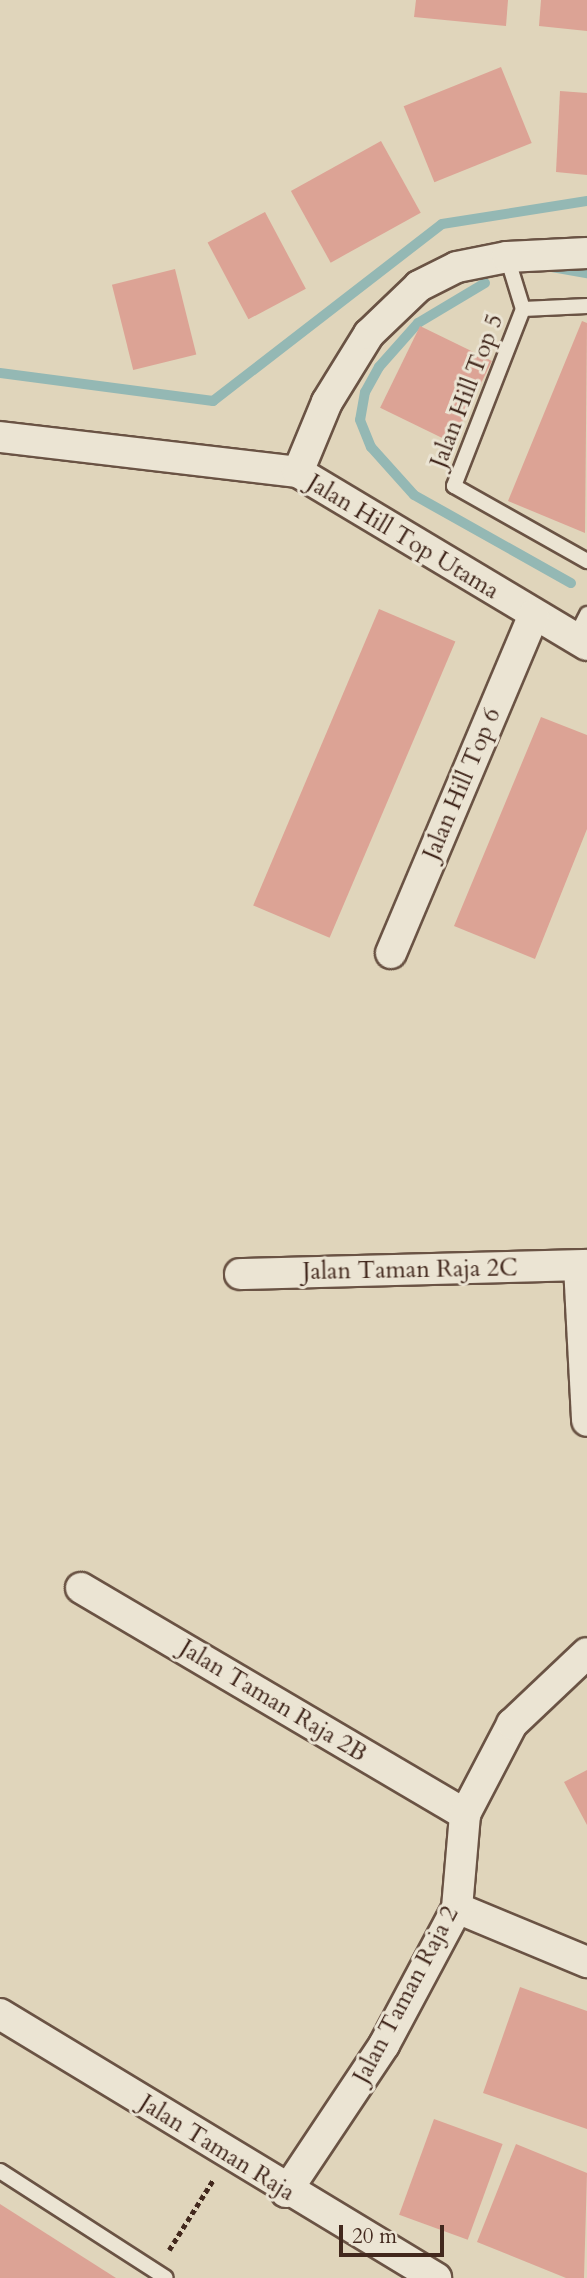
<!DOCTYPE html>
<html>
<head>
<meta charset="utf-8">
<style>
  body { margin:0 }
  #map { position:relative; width:587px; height:2278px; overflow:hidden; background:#e0d5bb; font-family:Cardo,serif }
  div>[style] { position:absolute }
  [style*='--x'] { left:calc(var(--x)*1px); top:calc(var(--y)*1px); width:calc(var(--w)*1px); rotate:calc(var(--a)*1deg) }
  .stream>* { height:10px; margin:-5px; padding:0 5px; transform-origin:5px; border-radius:5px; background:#94b8b4 }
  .building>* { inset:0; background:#dca395; transform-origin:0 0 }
  .path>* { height:4.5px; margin-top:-2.25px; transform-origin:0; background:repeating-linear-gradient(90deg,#42281d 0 5px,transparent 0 8.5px) }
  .roads { filter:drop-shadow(2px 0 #6a5344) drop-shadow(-2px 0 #6a5344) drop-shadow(0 2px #6a5344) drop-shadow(0 -2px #6a5344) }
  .lane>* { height:14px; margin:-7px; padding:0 7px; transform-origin:7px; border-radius:7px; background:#ebe4d3 }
  .street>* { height:30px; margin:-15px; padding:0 15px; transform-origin:15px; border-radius:15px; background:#ebe4d3 }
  span { translate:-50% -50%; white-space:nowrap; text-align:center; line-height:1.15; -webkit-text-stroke:6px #ebe4d3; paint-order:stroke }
  .street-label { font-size:24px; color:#42281d }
  .scale { position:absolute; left:339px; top:2225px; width:105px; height:32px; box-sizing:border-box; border:4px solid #42281d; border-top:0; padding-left:9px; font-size:21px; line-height:24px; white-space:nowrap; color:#42281d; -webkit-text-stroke:5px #ebe4d3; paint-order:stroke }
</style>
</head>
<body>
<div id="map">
  <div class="stream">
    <div style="--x:552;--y:267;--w:36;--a:10"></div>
    <div style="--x:485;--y:283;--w:78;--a:149.2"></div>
    <div style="--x:418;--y:323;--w:59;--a:131.6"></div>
    <div style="--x:379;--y:367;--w:29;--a:119"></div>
    <div style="--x:365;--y:392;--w:28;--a:100"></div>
    <div style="--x:360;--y:420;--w:29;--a:68"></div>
    <div style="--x:371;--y:447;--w:64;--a:48.1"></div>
    <div style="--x:414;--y:495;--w:180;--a:29.3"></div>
    <div style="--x:0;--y:373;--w:215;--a:7.5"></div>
    <div style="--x:213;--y:401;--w:289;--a:-37.7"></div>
    <div style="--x:442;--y:224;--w:147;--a:-9"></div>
  </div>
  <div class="building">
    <div style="clip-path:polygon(416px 0,508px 0,506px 26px,414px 17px)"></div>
    <div style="clip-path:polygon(541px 0,587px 0,587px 31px,539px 26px)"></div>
    <div style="left:501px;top:67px;width:82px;height:105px;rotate:68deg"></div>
    <div style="clip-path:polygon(560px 91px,587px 93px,587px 175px,556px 172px)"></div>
    <div style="left:381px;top:141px;width:82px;height:103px;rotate:61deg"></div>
    <div style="left:265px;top:212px;width:87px;height:65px;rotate:62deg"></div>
    <div style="left:175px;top:269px;width:88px;height:65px;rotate:76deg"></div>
    <div style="clip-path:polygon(582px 321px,587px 323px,585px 533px,508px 501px)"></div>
    <div style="left:420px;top:326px;width:80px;height:91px;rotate:26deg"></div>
    <div style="left:379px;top:609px;width:83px;height:322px;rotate:23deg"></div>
    <div style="clip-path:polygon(541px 717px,587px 735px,587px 829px,535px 959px,454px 926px)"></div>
    <div style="clip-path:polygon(587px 1770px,587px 1825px,564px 1782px)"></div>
    <div style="clip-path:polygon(520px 1987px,587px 2011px,587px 2129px,483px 2093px)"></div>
    <div style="left:434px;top:2119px;width:73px;height:102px;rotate:20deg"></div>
    <div style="clip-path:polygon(516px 2144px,587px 2173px,584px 2278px,566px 2278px,477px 2242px)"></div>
    <div style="clip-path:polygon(0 2204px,116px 2278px,0 2278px)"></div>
  </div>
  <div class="path">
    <div style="--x:169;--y:2250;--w:83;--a:-57.8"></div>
  </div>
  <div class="roads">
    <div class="lane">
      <div style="--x:507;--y:257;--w:54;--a:72.9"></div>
      <div style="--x:587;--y:306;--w:64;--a:177.3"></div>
      <div style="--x:523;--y:309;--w:190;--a:111.3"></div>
      <div style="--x:454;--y:486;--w:153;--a:29.4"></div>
      <div style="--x:575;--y:638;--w:27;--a:-63"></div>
      <div style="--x:0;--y:2171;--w:197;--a:32.8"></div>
    </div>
    <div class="street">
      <div style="--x:0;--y:437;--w:300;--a:6.7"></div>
      <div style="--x:298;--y:472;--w:337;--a:30.9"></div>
      <div style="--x:298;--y:472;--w:76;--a:-67.5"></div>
      <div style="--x:327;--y:402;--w:80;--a:-58.3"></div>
      <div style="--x:369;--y:334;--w:69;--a:-43.8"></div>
      <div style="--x:419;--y:286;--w:42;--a:-26.6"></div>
      <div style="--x:457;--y:267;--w:51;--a:-11.3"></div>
      <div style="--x:507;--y:257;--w:80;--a:-2.9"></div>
      <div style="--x:391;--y:953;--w:367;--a:-67.1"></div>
      <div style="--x:579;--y:1266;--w:155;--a:87"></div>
      <div style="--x:240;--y:1274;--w:347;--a:-1.5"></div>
      <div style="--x:81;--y:1588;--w:446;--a:30.5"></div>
      <div style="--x:457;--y:1908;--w:141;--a:22.6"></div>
      <div style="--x:0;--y:2014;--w:510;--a:31.2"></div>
      <div style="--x:286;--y:2192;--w:177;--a:-56.3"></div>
      <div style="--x:384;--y:2045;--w:155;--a:-61.9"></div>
      <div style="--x:457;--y:1908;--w:94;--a:-85.1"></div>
      <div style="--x:465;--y:1814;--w:102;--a:-62.4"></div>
      <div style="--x:512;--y:1724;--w:103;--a:-43.4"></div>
    </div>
  </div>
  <div class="street-label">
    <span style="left:467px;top:391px;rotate:-69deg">Jalan Hill Top 5</span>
    <span style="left:403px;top:537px;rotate:31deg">Jalan Hill Top Utama</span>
    <span style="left:462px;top:784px;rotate:-67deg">Jalan Hill Top 6</span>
    <span style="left:410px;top:1270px;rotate:-1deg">Jalan Taman Raja 2C</span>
    <span style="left:273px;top:1701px;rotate:31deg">Jalan Taman Raja 2B</span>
    <span style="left:406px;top:1995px;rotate:-62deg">Jalan Taman Raja 2</span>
    <span style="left:217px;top:2148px;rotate:32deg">Jalan Taman Raja</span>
  </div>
  <div class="scale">20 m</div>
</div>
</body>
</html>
